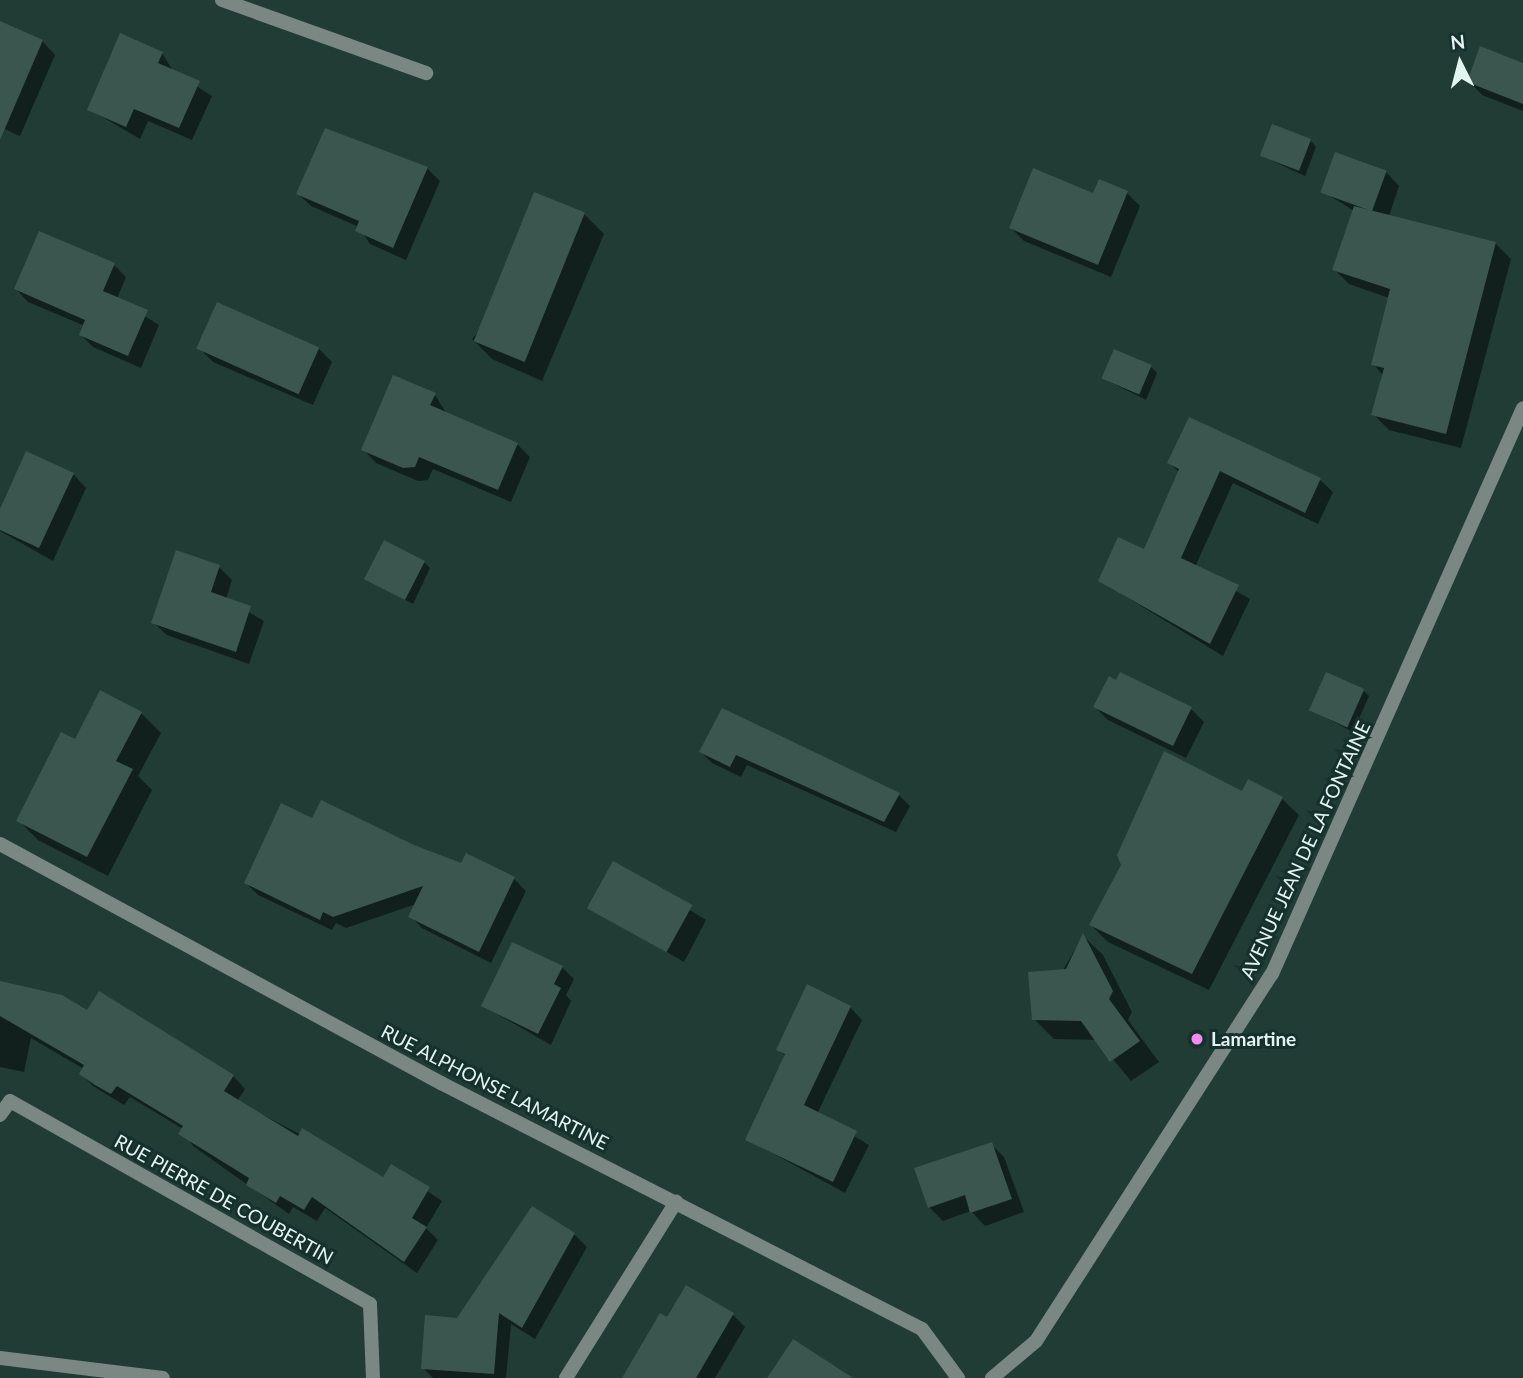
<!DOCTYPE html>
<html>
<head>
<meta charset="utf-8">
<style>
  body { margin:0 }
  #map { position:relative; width:1523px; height:1378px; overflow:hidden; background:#203c35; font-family:Lato,sans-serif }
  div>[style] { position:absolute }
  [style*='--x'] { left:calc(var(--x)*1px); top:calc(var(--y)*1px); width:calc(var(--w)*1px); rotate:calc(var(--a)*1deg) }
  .shadow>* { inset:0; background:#0007 }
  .building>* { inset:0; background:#3a564f; transform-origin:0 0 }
  .street>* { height:14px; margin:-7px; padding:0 7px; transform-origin:7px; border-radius:7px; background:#7a8783 }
  .dots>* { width:19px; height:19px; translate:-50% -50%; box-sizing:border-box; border:4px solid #16312b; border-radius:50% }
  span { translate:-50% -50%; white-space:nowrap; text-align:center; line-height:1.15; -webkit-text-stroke:6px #16312b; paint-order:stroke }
  .street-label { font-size:19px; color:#e4f4f0 }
  .poi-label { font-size:19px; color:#e4f4f0; font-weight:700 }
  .left { translate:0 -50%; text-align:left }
  .north { position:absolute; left:1425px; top:28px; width:70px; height:70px; -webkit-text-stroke:5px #16312b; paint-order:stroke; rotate:354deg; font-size:19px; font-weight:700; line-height:28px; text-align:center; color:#e4f4f0 }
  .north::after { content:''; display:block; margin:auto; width:24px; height:32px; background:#e4f4f0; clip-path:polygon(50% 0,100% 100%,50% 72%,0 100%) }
</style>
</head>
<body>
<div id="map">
  <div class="shadow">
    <div style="clip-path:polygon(0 23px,42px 41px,55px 55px,20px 136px,0 127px)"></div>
    <div style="clip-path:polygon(162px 53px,173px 71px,212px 96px,192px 140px,148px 121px,140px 139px,89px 109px)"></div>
    <div style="clip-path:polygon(1523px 64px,1523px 111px,1482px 95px,1469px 81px)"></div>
    <div style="clip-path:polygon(1310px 140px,1316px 147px,1305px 176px,1262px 156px)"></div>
    <div style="clip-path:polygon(427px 168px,440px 181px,406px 260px,370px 244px,359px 227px,311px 206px,298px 194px)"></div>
    <div style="clip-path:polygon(1386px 172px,1399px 186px,1389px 216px,1495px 243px,1511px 259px,1461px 448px,1389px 430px,1373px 414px,1383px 375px,1373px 364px,1389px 298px,1349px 284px,1334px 269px,1354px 211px,1324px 192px)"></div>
    <div style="clip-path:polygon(1127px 193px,1140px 206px,1111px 277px,1024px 241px,1011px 228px,1094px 195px)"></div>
    <div style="clip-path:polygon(584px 214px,604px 234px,542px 381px,492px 359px,472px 339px)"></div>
    <div style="clip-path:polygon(114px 265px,126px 277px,117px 299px,159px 325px,141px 368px,93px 347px,81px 335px,85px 326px,28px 302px,16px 289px)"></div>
    <div style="clip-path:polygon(199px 348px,319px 349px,332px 362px,313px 405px,213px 362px)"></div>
    <div style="clip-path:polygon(1151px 367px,1157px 373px,1146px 400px,1104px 379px)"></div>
    <div style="clip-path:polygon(435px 395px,446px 413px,517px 444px,530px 457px,511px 502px,433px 469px,428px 480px,418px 481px,376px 463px,363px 449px)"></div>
    <div style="clip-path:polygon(1169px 463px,1320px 480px,1333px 492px,1318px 524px,1233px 483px,1195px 567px,1250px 599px,1223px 656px,1100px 581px,1145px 552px,1180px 473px)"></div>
    <div style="clip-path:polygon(73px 474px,86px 488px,53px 561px,0 531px,0 513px)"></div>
    <div style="clip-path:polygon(424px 562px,430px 568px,413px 604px,368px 580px)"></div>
    <div style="clip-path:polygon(219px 567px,232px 580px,226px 599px,264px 621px,249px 664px,167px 635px,153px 622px)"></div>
    <div style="clip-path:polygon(1363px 690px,1369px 696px,1353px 732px,1311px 710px)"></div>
    <div style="clip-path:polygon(1095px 707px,1191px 709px,1204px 722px,1186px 758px,1108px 720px)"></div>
    <div style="clip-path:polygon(723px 710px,899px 795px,910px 806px,896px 832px,747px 765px,741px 777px,712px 763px,701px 752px)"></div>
    <div style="clip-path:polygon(141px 713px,161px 733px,138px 776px,152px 790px,108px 876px,38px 840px,18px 820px,76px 741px)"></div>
    <div style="clip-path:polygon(1242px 793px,1282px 799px,1299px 815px,1209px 990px,1108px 942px,1091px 925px)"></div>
    <div style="clip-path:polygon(313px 820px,462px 865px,467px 855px,514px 879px,526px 891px,491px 963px,422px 928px,410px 916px,416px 904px,346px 928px,336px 923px,332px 930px,258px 895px,246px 883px)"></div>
    <div style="clip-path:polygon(614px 863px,706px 920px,684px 962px,596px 911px)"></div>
    <div style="clip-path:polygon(1083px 936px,1103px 955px,1132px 1012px,1128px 1020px,1159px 1062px,1131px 1081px,1097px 1040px,1054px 1039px,1034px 1019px)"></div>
    <div style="clip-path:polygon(562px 967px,574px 979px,566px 995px,571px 1001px,551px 1045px,483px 1006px)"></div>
    <div style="clip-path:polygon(0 983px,88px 1013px,233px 1076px,245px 1089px,237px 1101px,384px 1179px,392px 1167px,442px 1201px,426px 1228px,438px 1240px,417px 1273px,325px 1208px,317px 1221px,293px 1207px,289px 1214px,193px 1146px,183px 1129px,130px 1097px,124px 1105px,93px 1086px,81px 1074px,84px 1069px,31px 1038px,24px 1072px,0 1067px)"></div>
    <div style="clip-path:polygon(850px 1007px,862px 1020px,817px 1114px,869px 1145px,845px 1193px,747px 1139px,786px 1057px,778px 1049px)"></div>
    <div style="clip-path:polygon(991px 1144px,1004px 1157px,1024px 1212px,985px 1226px,971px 1211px,943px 1221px,929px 1207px)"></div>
    <div style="clip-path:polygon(574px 1234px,587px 1247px,535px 1339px,511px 1324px,506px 1378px,433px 1378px,423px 1368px,458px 1320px)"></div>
    <div style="clip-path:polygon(733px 1315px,745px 1327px,715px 1378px,624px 1378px)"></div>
  </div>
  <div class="building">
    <div style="clip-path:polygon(0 21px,43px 40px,0 140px)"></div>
    <div style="clip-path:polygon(120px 33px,163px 52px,158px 63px,200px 81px,179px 128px,134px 109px,126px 127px,87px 110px)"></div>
    <div style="clip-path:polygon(1480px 46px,1523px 63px,1523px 104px,1467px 82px)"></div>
    <div style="left:1272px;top:124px;width:42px;height:34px;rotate:21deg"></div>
    <div style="clip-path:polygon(325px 128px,428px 167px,393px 248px,355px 231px,359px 221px,296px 194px)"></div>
    <div style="left:1335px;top:152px;width:55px;height:43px;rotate:20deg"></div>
    <div style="clip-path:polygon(1033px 168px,1093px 193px,1099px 179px,1128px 191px,1098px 265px,1009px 228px)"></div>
    <div style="left:534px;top:192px;width:55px;height:161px;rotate:22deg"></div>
    <div style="clip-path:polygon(1354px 206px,1496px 242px,1446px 434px,1371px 415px,1384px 368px,1371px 365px,1390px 289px,1332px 270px)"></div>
    <div style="clip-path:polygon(39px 231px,115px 263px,103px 291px,148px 310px,128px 356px,79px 335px,85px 320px,14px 289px)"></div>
    <div style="left:217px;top:302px;width:112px;height:51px;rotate:24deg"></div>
    <div style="left:1114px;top:349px;width:41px;height:32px;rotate:23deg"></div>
    <div style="clip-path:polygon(393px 375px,436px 393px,430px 405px,518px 443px,498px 490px,419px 457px,415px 467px,403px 468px,361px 450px)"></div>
    <div style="clip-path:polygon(1189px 417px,1321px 478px,1305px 513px,1220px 471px,1181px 558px,1239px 585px,1210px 644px,1098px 581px,1118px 537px,1144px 549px,1179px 469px,1167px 463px)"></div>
    <div style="clip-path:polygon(26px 451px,74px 473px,39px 548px,0 530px,0 509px)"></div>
    <div style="left:384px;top:540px;width:46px;height:44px;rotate:27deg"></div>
    <div style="clip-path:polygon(176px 550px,220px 565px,211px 592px,251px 606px,236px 652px,151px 623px)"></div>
    <div style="clip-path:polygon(1120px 672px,1192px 707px,1173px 746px,1093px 707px,1109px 676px,1116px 680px)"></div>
    <div style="left:1326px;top:672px;width:42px;height:42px;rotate:24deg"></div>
    <div style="clip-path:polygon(100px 690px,142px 712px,116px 761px,133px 769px,87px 857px,16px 821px,61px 732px,75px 739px)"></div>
    <div style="clip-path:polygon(722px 708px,900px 793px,884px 822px,736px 755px,730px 767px,699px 752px)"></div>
    <div style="clip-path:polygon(1164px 751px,1242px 791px,1248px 779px,1283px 797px,1192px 974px,1089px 925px,1121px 865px,1117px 855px)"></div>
    <div style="clip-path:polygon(321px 800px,414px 845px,461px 863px,466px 853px,515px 877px,479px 952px,408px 917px,423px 886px,333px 917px,323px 912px,320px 920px,244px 883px,281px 803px,312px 818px)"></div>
    <div style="left:613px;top:861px;width:91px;height:54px;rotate:29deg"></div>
    <div style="clip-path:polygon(1083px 933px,1113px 991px,1109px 999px,1140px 1041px,1110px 1062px,1081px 1021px,1032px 1020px,1028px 972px,1066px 969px)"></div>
    <div style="clip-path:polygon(512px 942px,563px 966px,554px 984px,561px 988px,538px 1034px,481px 1006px)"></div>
    <div style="clip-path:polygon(0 981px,62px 995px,87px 1010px,99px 991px,234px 1075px,224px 1091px,298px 1136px,302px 1128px,383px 1177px,391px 1164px,430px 1187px,412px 1218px,427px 1227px,404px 1262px,312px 1197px,304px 1210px,280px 1196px,276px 1203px,246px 1185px,249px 1178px,178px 1134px,183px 1126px,117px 1086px,111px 1094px,95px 1085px,79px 1074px,84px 1065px,0 1016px)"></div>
    <div style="clip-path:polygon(807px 984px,851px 1006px,804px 1105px,857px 1131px,833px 1182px,745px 1140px,785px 1054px,776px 1050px)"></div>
    <div style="clip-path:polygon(992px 1142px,1012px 1199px,970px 1213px,965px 1195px,928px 1208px,914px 1168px)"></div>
    <div style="clip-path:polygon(532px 1206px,575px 1233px,522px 1328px,499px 1313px,494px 1374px,421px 1369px,425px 1315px,457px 1318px)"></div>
    <div style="clip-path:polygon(686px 1285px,734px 1313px,696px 1378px,622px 1378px,660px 1313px,667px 1317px)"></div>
    <div style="clip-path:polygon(793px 1339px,853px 1378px,767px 1378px)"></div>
  </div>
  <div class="street">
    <div style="--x:222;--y:0;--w:217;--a:19.7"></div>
    <div style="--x:0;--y:844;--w:502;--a:28.46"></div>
    <div style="--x:441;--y:1083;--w:540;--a:27.09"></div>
    <div style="--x:922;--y:1329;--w:61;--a:53.7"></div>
    <div style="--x:0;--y:1115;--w:17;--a:-54"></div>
    <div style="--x:10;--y:1101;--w:413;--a:29.4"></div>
    <div style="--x:370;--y:1304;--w:74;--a:87.7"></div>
    <div style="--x:0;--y:1358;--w:164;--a:7"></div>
    <div style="--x:566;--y:1378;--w:208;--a:-58"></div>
    <div style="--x:992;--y:1378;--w:57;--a:-40.1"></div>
    <div style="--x:1036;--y:1341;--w:436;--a:-57.3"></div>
    <div style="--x:1272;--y:974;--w:619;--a:-66.08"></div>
  </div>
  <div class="dots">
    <div style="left:1197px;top:1039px;background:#f38af1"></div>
  </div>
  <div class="street-label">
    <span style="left:1305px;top:850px;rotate:-65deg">AVENUE JEAN DE LA FONTAINE</span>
    <span style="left:495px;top:1087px;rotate:27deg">RUE ALPHONSE LAMARTINE</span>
    <span style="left:224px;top:1199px;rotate:29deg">RUE PIERRE DE COUBERTIN</span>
  </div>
  <div class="poi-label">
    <span class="left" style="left:1211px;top:1039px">Lamartine</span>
  </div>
  <div class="north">N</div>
</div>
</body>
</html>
